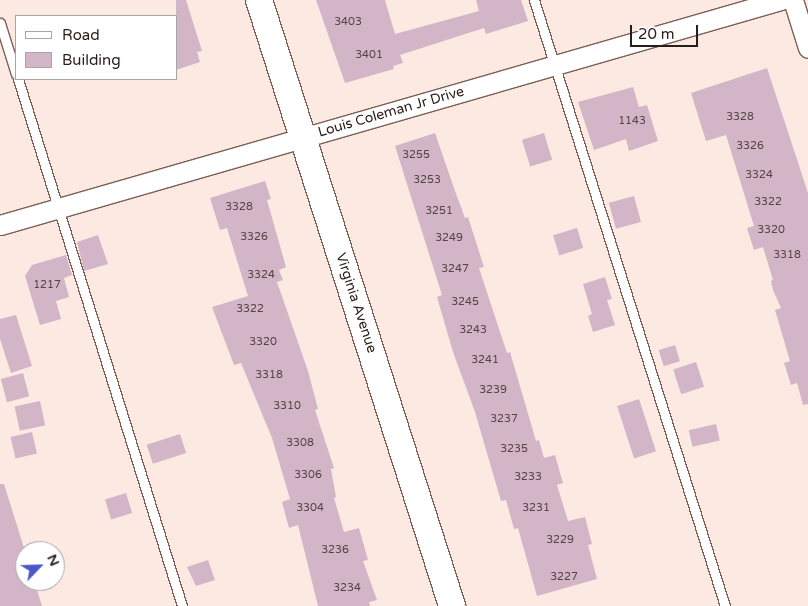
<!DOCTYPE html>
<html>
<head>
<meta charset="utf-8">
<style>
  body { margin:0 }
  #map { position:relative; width:808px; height:606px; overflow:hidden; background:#fce9e2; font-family:"Varela Round",sans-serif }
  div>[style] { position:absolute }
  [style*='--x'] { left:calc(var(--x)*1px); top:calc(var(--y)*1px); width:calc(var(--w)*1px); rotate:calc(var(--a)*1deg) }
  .building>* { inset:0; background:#d2b6c7; transform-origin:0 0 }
  .roads { filter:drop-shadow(1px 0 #7b5f56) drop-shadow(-1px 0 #7b5f56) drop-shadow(0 1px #7b5f56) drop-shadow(0 -1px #7b5f56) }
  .service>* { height:9px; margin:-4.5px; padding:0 4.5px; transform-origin:4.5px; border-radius:4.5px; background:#fff }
  .minor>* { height:19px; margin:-9.5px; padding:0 9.5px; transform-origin:9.5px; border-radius:9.5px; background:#fff }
  .secondary>* { height:26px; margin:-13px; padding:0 13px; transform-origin:13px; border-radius:13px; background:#fff }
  span { translate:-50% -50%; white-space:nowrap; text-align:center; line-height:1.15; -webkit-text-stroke:4px #fff; paint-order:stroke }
  .number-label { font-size:11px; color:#534344 }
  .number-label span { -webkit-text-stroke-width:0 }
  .street-label { font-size:14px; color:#291d19 }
  .legend { position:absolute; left:15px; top:15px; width:162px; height:65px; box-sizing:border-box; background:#fff; border:1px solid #a9a5a3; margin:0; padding:6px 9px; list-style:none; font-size:15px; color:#291d19 }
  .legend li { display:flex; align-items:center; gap:10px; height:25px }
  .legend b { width:25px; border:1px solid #a9a5a3 }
  .north { position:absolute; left:15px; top:541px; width:50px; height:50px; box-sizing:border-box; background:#fff; border:1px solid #a9a5a3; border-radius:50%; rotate:66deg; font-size:14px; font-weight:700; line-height:20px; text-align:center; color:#291d19 }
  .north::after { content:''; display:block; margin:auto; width:18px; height:22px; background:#4b56cb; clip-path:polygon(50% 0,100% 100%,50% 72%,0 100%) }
  .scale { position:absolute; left:630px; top:25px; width:68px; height:22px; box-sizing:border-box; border:2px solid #291d19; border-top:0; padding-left:6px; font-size:15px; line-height:18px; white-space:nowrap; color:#291d19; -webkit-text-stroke:4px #fff; paint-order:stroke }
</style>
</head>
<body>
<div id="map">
  <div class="building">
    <div style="clip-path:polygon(176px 0,186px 0,202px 51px,197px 52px,200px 62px,176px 70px)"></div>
    <div style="clip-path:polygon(316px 0,385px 0,395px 34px,479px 11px,476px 0,521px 0,528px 21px,486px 34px,484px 28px,400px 55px,403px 63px,393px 66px,394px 69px,345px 83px)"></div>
    <div style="clip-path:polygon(767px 68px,808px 193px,808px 404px,803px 405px,797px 383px,791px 385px,784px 363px,790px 361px,775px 310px,781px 308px,773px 290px,771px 281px,773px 280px,763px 247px,754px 250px,747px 228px,754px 226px,726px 135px,706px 141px,691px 93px)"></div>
    <div style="clip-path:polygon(633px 87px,639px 107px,647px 105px,658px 141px,629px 151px,626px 139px,594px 150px,578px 102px)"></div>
    <div style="clip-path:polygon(435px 133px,455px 191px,465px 218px,468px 217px,484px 267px,479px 268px,507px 353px,510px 352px,536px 441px,539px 440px,544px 458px,555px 455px,563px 483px,557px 485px,568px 521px,585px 517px,592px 544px,588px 545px,597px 579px,537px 596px,518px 528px,514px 529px,506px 500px,501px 501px,475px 412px,453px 352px,437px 297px,442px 295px,395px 146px)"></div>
    <div style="left:544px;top:133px;width:28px;height:23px;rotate:73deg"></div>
    <div style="clip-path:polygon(265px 181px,271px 199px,267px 200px,286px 267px,279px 270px,283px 280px,277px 282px,308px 371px,318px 409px,315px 410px,334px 468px,331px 469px,336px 497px,334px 498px,344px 532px,359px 528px,368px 560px,363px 561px,377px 600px,369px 602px,370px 606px,318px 606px,298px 525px,289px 528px,282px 502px,290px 499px,272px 438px,241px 363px,234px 365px,212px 307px,248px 296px,227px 228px,220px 230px,210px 198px)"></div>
    <div style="left:634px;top:196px;width:27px;height:26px;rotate:75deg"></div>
    <div style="left:577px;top:228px;width:21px;height:25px;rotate:73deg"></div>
    <div style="clip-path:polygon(98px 235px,108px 264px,84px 271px,77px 242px)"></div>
    <div style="clip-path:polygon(66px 255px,72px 275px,64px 278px,69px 297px,56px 301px,61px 319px,40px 325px,25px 276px,32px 265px)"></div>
    <div style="clip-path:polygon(605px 277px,612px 299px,607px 300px,615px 325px,593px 332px,588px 316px,592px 314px,583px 284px)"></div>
    <div style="clip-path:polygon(16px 315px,32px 366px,11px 373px,0 339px,0 319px)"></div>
    <div style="left:675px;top:345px;width:17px;height:17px;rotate:73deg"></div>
    <div style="left:696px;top:362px;width:26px;height:24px;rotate:72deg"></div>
    <div style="left:23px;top:373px;width:24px;height:23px;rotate:75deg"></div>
    <div style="left:639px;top:399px;width:55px;height:23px;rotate:72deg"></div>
    <div style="left:40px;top:401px;width:25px;height:26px;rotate:78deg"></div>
    <div style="left:716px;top:424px;width:17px;height:28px;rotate:77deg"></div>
    <div style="left:32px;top:432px;width:22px;height:22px;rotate:77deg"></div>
    <div style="left:180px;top:434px;width:20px;height:35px;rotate:72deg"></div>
    <div style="clip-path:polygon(0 484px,4px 484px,25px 551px,25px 581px,34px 581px,42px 606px,0 606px)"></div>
    <div style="left:126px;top:493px;width:21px;height:22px;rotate:73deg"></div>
    <div style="clip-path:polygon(208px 560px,215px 580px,196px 586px,187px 567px)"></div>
  </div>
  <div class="roads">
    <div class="service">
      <div style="--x:534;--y:0;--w:635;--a:72.51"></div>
      <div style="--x:0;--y:23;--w:53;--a:72.6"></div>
      <div style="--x:18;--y:79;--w:552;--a:72.71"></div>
    </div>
    <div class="minor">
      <div style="--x:793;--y:0;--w:50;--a:72.6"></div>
      <div style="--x:0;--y:225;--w:813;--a:-16.07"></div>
    </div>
    <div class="secondary">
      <div style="--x:259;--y:0;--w:636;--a:72.33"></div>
    </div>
  </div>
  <div class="number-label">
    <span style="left:348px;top:22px">3403</span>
    <span style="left:369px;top:55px">3401</span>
    <span style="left:740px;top:117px">3328</span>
    <span style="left:632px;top:121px">1143</span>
    <span style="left:750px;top:146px">3326</span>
    <span style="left:416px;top:155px">3255</span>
    <span style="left:759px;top:175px">3324</span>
    <span style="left:427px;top:180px">3253</span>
    <span style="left:768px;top:202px">3322</span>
    <span style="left:239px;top:207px">3328</span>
    <span style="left:439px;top:211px">3251</span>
    <span style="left:771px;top:230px">3320</span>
    <span style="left:254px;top:237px">3326</span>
    <span style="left:449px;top:238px">3249</span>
    <span style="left:787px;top:255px">3318</span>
    <span style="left:455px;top:269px">3247</span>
    <span style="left:261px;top:275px">3324</span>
    <span style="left:47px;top:285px">1217</span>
    <span style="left:465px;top:302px">3245</span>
    <span style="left:250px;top:309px">3322</span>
    <span style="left:473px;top:330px">3243</span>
    <span style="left:263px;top:342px">3320</span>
    <span style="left:485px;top:360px">3241</span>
    <span style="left:269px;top:375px">3318</span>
    <span style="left:493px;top:390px">3239</span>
    <span style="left:287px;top:406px">3310</span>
    <span style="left:504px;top:419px">3237</span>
    <span style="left:300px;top:443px">3308</span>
    <span style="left:514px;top:449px">3235</span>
    <span style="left:308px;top:475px">3306</span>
    <span style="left:528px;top:477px">3233</span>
    <span style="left:310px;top:508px">3304</span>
    <span style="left:536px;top:508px">3231</span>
    <span style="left:560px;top:540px">3229</span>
    <span style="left:335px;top:550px">3236</span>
    <span style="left:564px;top:577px">3227</span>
    <span style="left:347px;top:588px">3234</span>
  </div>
  <div class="street-label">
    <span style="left:391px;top:112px;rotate:-16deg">Louis Coleman Jr Drive</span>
    <span style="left:356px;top:303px;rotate:72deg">Virginia Avenue</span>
  </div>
  <ul class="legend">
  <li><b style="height:6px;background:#fff"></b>Road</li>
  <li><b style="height:14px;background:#d2b6c7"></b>Building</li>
  </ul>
  <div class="north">N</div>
  <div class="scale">20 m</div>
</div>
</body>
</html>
